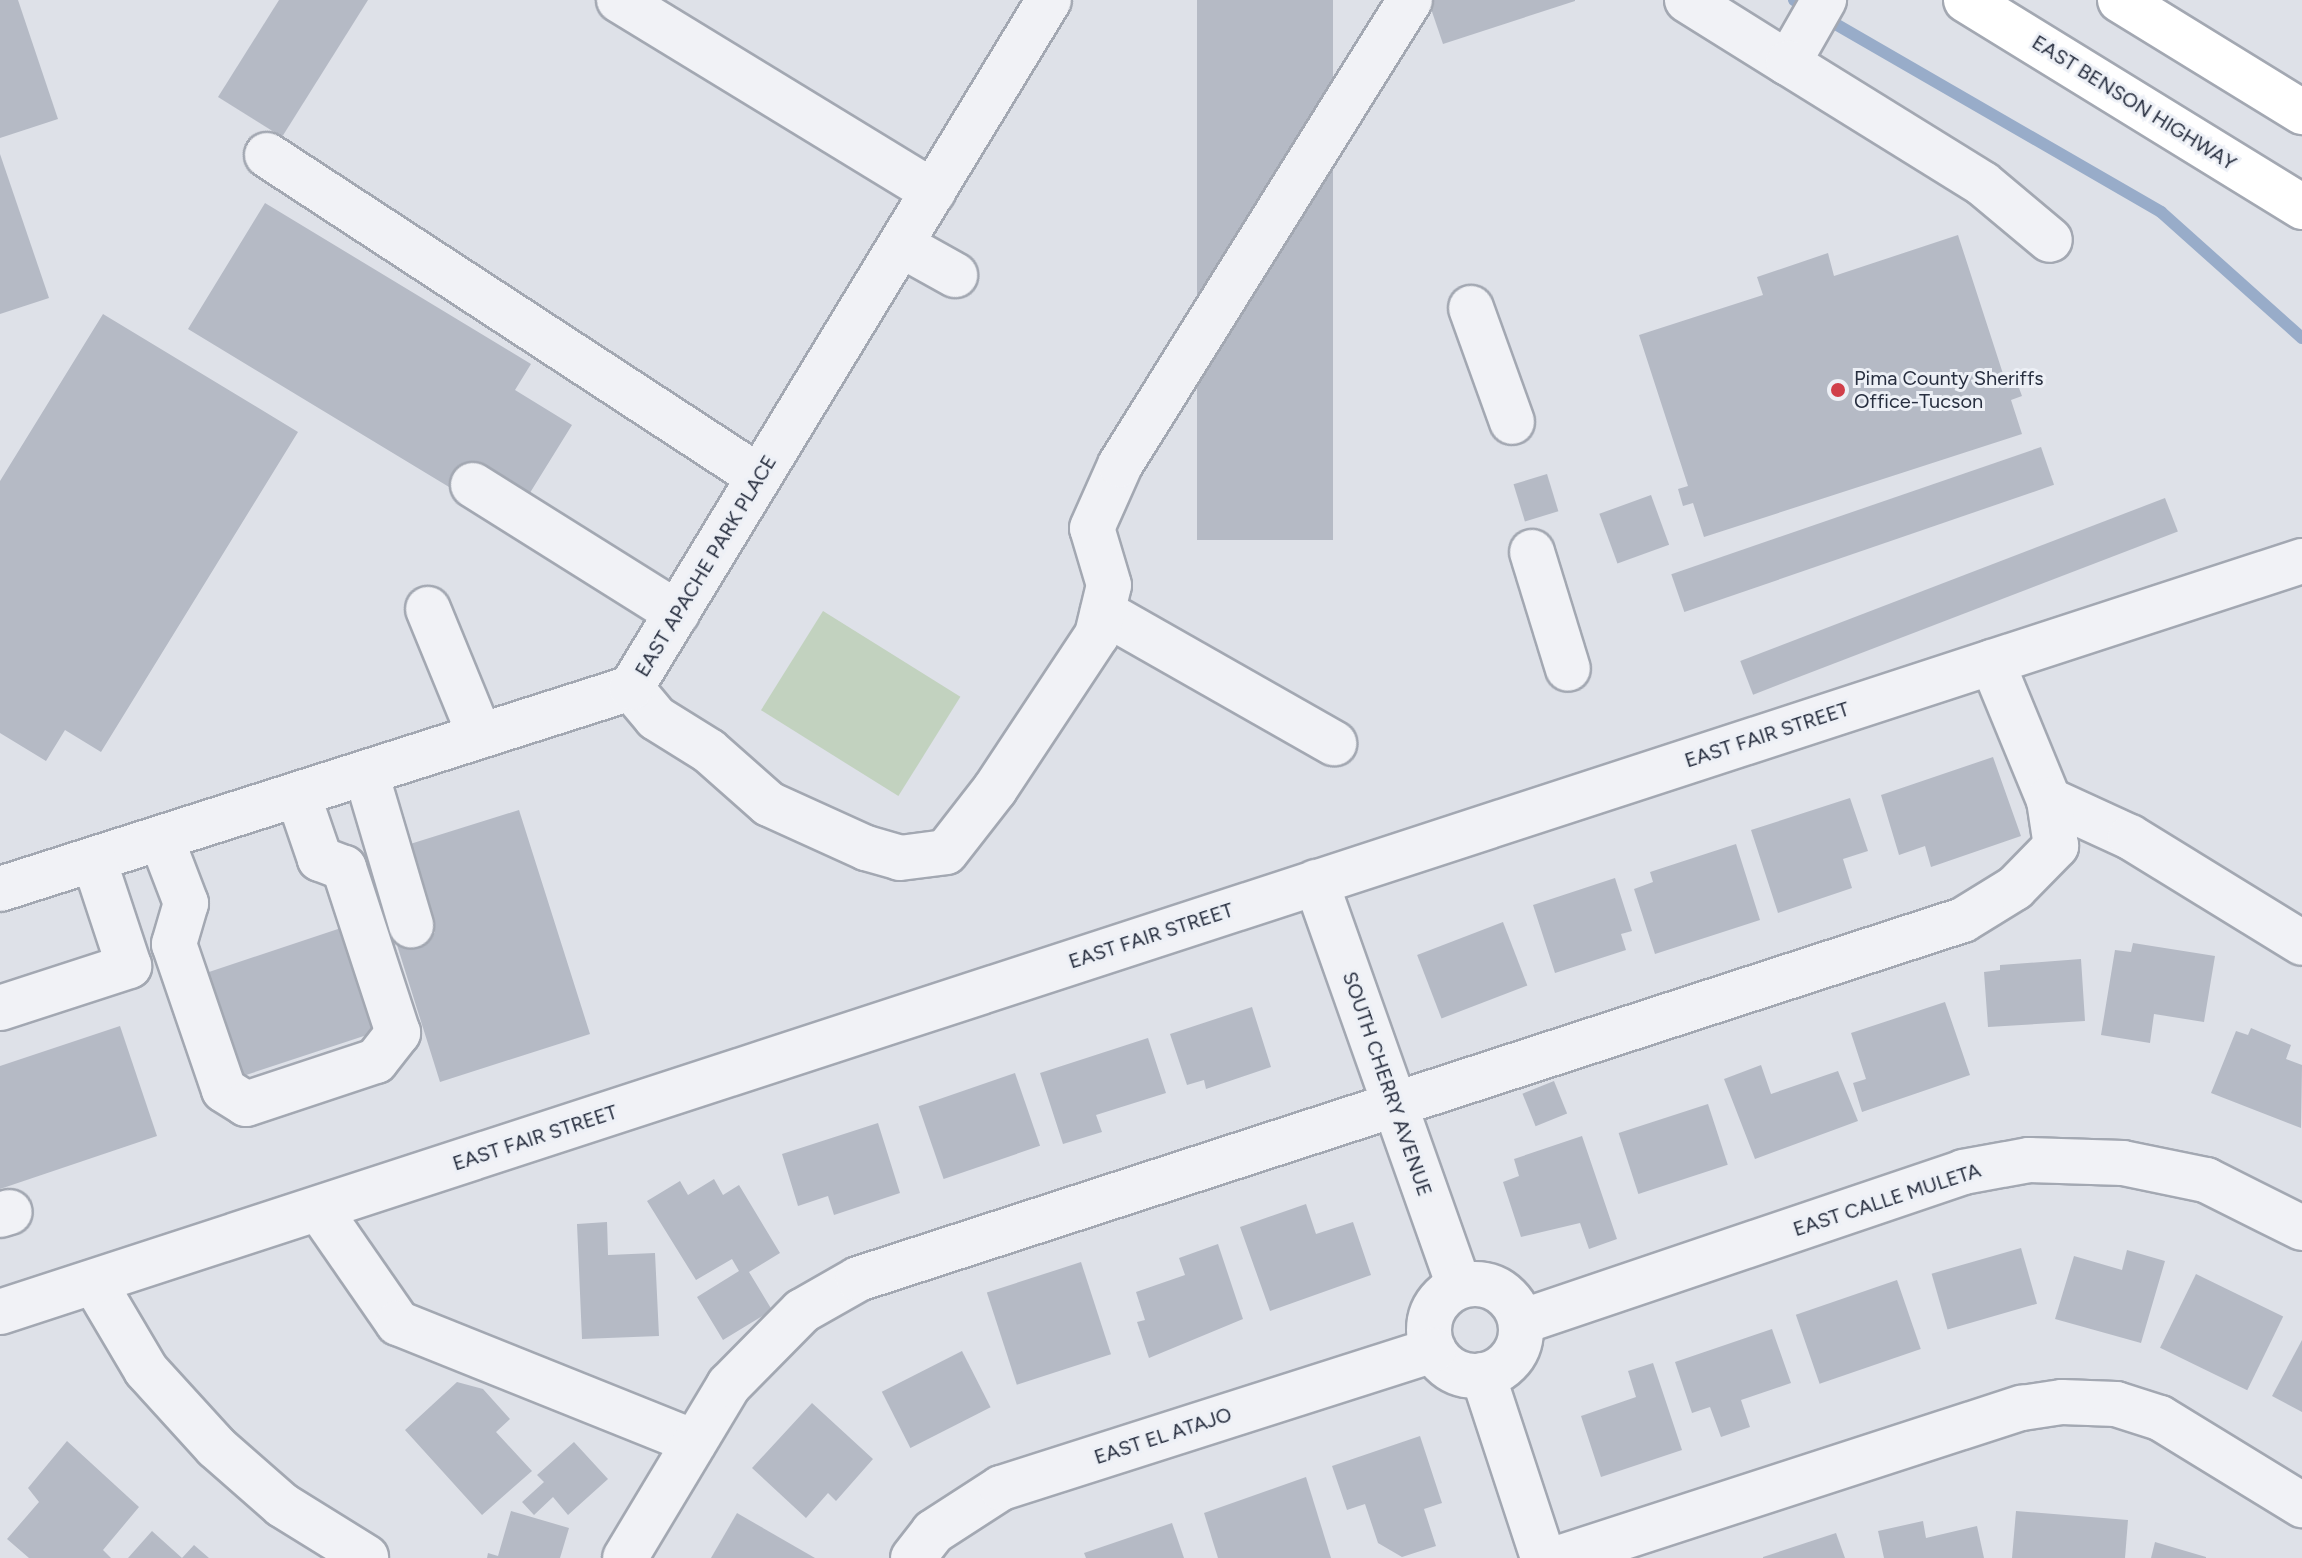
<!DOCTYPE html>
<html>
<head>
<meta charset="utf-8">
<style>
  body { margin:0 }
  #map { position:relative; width:2302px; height:1558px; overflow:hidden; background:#dee1e8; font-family:Figtree,sans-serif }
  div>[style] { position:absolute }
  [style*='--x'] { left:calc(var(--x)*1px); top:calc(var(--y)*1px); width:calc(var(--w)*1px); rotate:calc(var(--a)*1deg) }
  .green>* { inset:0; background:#c2d2bf; transform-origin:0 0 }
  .stream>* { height:12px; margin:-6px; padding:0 6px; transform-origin:6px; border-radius:6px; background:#98acc9 }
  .building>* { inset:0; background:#b5bac5; transform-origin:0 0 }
  .roads { filter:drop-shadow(2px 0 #a3a8b2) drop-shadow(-2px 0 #a3a8b2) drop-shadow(0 2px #a3a8b2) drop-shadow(0 -2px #a3a8b2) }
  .minor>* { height:44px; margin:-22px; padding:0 22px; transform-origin:22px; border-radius:22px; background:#f1f2f6 }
  .minor>.ring { margin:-22px; padding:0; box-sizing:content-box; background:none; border:44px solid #f1f2f6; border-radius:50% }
  .major>* { height:44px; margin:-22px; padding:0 22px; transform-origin:22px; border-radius:22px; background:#fff }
  .dots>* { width:22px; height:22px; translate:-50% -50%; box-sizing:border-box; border:4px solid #edf0f6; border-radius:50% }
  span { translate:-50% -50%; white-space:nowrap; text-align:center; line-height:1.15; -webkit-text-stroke:6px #edf0f6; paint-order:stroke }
  .street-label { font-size:20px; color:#272e3f }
  .poi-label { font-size:20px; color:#272e3f }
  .left { translate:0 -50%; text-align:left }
</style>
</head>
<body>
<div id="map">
  <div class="green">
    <div style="left:823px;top:611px;width:162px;height:117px;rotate:32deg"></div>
  </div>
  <div class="stream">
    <div style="--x:1794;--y:0;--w:424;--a:30"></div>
    <div style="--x:2161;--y:212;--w:189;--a:41.8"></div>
  </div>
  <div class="building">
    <div style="clip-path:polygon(0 0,18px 0,58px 119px,0 138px)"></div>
    <div style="clip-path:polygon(279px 0,368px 0,282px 137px,218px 97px)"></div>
    <div style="left:1197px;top:0;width:136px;height:540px"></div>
    <div style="clip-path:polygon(1428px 0,1575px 0,1575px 1px,1443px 44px)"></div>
    <div style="clip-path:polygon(0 154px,49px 298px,0 314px)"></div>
    <div style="clip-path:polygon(265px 203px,531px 364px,515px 390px,572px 425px,528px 496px,472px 462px,454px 490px,188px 329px)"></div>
    <div style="clip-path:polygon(1958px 235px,2006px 383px,2016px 380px,2022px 396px,2011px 400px,2022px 434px,1704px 537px,1693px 503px,1683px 506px,1678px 489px,1688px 486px,1639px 335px,1763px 295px,1757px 277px,1828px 253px,1834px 276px)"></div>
    <div style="clip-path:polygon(103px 314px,298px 432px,101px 752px,65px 730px,46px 761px,0 733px,0 481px)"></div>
    <div style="left:2041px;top:447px;width:40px;height:391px;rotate:71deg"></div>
    <div style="left:1547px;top:474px;width:39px;height:35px;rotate:73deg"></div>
    <div style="left:1651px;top:495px;width:53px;height:55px;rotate:70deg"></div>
    <div style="left:2165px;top:498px;width:36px;height:455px;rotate:69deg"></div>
    <div style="clip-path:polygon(1993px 757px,2021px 836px,1931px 867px,1925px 846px,1899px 855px,1881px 795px)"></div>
    <div style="clip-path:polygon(1850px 798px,1868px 851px,1843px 859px,1852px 888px,1778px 913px,1751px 830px)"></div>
    <div style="clip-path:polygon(519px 810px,590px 1034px,440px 1082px,397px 945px,435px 933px,407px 845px)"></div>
    <div style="clip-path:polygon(1736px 844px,1760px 920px,1655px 954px,1634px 889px,1653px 882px,1650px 872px)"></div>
    <div style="clip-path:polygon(1615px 878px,1632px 931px,1621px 934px,1626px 950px,1555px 973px,1533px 905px)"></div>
    <div style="left:1503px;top:922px;width:68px;height:92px;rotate:69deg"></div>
    <div style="clip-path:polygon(341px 928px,374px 996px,362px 1000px,373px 1033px,240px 1077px,206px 973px)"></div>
    <div style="clip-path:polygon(2133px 943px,2215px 956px,2204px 1022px,2154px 1014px,2150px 1043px,2101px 1035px,2115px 950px,2131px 952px)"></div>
    <div style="clip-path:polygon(2081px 959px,2085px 1021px,1988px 1027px,1984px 972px,2000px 970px,2000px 965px)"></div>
    <div style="clip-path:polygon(1945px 1002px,1970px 1075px,1862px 1112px,1853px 1083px,1866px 1079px,1851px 1033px)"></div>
    <div style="clip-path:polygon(1252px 1007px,1271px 1067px,1206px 1089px,1204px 1080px,1187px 1085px,1170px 1034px)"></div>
    <div style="clip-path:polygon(120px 1026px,157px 1136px,0 1189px,0 1066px)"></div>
    <div style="clip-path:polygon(2251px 1028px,2291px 1045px,2286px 1059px,2302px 1065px,2301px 1128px,2211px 1093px,2236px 1031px,2248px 1035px)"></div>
    <div style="clip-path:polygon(1148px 1038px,1166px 1093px,1096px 1115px,1102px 1132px,1063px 1144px,1040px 1073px)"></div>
    <div style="clip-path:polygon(1761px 1065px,1771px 1094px,1838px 1071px,1858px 1121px,1755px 1159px,1724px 1079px)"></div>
    <div style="left:1015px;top:1073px;width:77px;height:102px;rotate:71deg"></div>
    <div style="left:1554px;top:1081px;width:35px;height:34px;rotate:68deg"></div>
    <div style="left:1708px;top:1104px;width:64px;height:94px;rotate:72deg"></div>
    <div style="clip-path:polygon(878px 1123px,900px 1193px,834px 1215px,828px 1196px,798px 1206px,782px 1154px)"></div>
    <div style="clip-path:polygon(1582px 1136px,1617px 1239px,1589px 1249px,1580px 1223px,1521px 1237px,1503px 1182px,1519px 1176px,1514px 1159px)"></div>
    <div style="clip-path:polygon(714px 1179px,723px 1195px,739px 1185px,780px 1253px,749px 1272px,772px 1310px,723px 1340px,697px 1297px,739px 1271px,732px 1259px,696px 1280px,647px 1201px,680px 1181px,688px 1195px)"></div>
    <div style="clip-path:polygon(1306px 1204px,1316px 1234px,1353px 1222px,1371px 1275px,1270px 1311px,1240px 1227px)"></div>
    <div style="clip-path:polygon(607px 1222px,608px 1255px,655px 1253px,659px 1336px,582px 1339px,577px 1224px)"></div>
    <div style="clip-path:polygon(1218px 1244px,1243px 1319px,1149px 1358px,1137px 1322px,1145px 1320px,1136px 1292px,1185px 1275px,1179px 1258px)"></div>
    <div style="left:2021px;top:1248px;width:58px;height:93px;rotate:74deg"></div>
    <div style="clip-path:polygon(2127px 1250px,2165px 1261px,2141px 1343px,2055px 1319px,2074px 1256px,2122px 1270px)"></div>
    <div style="left:1081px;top:1262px;width:97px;height:99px;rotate:72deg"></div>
    <div style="left:2196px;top:1274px;width:97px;height:82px;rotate:26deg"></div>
    <div style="left:1897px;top:1280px;width:73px;height:107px;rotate:71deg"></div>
    <div style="clip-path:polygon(1772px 1329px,1791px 1383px,1741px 1400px,1750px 1427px,1721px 1437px,1710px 1407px,1692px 1413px,1675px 1362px)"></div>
    <div style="clip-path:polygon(2302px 1340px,2302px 1412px,2272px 1396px)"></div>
    <div style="left:962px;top:1351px;width:63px;height:90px;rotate:63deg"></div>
    <div style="clip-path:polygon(1653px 1363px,1682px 1450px,1601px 1477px,1581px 1416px,1636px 1397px,1628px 1371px)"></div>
    <div style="clip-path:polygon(457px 1382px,483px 1389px,510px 1419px,496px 1432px,532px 1471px,482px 1515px,405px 1430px)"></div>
    <div style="clip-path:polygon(812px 1403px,873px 1459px,836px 1501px,828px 1493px,806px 1518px,752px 1468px)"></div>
    <div style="clip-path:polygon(1420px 1436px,1442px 1503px,1424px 1509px,1436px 1546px,1402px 1557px,1378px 1543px,1365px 1504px,1347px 1510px,1332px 1466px)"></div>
    <div style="clip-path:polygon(67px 1441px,139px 1507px,103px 1550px,111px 1558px,29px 1558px,7px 1539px,39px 1502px,28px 1488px)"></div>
    <div style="clip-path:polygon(574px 1442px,608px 1479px,568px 1515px,553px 1497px,534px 1515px,522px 1502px,544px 1482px,537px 1475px)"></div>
    <div style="clip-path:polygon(1306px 1477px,1331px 1558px,1218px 1558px,1204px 1513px)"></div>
    <div style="clip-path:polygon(511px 1511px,569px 1528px,560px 1558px,487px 1558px,488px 1553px,498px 1556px)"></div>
    <div style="clip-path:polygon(2016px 1511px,2128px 1520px,2125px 1558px,2012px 1558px)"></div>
    <div style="clip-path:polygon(737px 1513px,815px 1558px,711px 1558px)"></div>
    <div style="clip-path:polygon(1923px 1521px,1926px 1538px,1977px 1526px,1984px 1558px,1884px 1558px,1878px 1531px)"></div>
    <div style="clip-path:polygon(1172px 1523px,1184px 1558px,1086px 1558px,1084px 1553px)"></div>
    <div style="clip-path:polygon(152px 1531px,182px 1558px,194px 1545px,209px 1558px,128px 1558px)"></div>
    <div style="clip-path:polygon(1836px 1533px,1845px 1558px,1763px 1558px,1763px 1557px)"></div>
    <div style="clip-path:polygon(2155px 1542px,2206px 1557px,2206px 1558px,2151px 1558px)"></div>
  </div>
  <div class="roads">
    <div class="minor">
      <div style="--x:619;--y:0;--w:368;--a:31.4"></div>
      <div style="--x:1687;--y:0;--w:119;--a:32"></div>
      <div style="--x:1788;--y:63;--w:73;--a:-60.3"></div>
      <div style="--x:1788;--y:63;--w:229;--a:31.8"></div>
      <div style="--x:1983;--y:184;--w:87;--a:39.9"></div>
      <div style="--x:267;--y:155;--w:588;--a:33.2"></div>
      <div style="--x:901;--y:245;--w:62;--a:29.1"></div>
      <div style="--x:1471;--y:308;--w:121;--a:70.2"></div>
      <div style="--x:473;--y:485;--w:241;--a:32.1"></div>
      <div style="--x:1532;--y:552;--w:122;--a:72.9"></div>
      <div style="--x:428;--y:609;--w:137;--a:67.7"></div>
      <div style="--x:1103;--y:612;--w:266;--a:29.6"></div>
      <div style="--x:1992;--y:662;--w:149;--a:67.6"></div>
      <div style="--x:2049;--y:800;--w:89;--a:24.6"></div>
      <div style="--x:2130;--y:837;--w:202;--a:31.6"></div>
      <div style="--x:631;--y:688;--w:39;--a:50"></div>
      <div style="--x:656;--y:718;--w:62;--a:31.9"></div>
      <div style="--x:709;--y:751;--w:80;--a:41.5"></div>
      <div style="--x:769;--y:804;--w:107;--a:24.4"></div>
      <div style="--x:866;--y:848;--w:35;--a:16"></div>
      <div style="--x:900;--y:858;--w:46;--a:-7.4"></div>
      <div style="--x:946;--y:852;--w:80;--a:-52.1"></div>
      <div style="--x:995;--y:789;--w:185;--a:-56.5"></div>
      <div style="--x:1097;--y:635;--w:51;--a:-76.5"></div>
      <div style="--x:1109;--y:585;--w:59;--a:-106.6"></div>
      <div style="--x:1092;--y:528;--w:69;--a:-66"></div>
      <div style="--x:1120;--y:465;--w:548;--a:-58.05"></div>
      <div style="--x:366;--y:773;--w:159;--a:73.5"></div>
      <div style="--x:161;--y:838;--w:70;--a:69"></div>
      <div style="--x:186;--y:903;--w:43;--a:106.3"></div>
      <div style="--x:174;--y:944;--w:154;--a:71.1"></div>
      <div style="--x:224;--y:1090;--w:26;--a:32"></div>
      <div style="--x:246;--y:1104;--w:137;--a:-18.3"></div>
      <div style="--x:376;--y:1061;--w:36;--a:-52"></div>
      <div style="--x:398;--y:1033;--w:174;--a:-108.1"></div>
      <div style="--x:344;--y:868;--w:26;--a:-159"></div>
      <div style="--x:320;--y:859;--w:68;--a:-109"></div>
      <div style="--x:1316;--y:882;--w:429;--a:70.5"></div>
      <div style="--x:0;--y:889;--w:662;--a:-17.67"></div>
      <div style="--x:631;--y:688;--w:805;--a:-58.72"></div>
      <div style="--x:0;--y:1008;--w:136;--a:-18"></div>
      <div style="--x:129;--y:966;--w:112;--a:-108.3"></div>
      <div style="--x:319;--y:1209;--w:139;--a:55.3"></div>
      <div style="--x:398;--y:1323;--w:319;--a:21.9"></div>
      <div style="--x:0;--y:1215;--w:10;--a:-17"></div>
      <div style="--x:94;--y:1282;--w:102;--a:59.4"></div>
      <div style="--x:146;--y:1370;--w:104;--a:47.7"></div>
      <div style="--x:216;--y:1447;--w:88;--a:41.3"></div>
      <div style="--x:282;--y:1505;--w:99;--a:31.8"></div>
      <div class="ring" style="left:1429px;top:1284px;width:48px;height:48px"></div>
      <div style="--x:0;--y:1312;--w:2421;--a:-18.07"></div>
      <div style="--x:1521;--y:1322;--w:467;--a:-18.7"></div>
      <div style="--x:1963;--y:1172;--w:67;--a:-10.3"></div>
      <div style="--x:2029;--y:1160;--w:94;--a:1.8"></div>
      <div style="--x:2123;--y:1163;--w:85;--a:11.6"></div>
      <div style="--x:2206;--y:1180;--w:107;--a:26.6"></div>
      <div style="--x:1483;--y:1375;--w:193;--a:71.8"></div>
      <div style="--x:625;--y:1558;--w:202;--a:-59"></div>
      <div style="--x:729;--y:1385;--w:104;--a:-45.4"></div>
      <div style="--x:802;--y:1311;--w:64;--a:-29.7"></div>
      <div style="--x:858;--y:1279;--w:1162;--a:-18"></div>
      <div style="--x:1963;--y:920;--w:61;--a:-31.6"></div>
      <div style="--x:2015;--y:888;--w:59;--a:-45.7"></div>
      <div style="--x:2056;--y:846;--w:47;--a:-98.7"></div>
      <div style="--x:913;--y:1558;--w:33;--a:-52"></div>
      <div style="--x:933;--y:1532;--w:81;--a:-32.9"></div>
      <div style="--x:1001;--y:1488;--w:454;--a:-17.7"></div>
      <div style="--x:1559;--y:1558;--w:487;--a:-18"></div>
      <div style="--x:2022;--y:1408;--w:40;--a:-8.5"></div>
      <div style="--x:2062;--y:1402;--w:54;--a:2.1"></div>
      <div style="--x:2116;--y:1404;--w:46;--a:17.7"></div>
      <div style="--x:2160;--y:1418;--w:167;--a:31.5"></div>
    </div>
    <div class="major">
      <div style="--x:1966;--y:0;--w:395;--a:31.6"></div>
      <div style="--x:2120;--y:0;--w:214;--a:31.6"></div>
    </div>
  </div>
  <div class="dots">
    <div style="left:1838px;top:390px;background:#d13f4a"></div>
  </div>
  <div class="street-label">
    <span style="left:2134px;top:103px;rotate:32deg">EAST BENSON HIGHWAY</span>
    <span style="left:706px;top:566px;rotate:-59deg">EAST APACHE PARK PLACE</span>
    <span style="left:1767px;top:735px;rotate:-18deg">EAST FAIR STREET</span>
    <span style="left:1151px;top:936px;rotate:-18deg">EAST FAIR STREET</span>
    <span style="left:1387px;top:1084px;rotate:71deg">SOUTH CHERRY AVENUE</span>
    <span style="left:535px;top:1138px;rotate:-18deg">EAST FAIR STREET</span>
    <span style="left:1887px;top:1200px;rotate:-18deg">EAST CALLE MULETA</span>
    <span style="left:1163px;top:1436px;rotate:-18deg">EAST EL ATAJO</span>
  </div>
  <div class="poi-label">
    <span class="left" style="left:1854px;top:390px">Pima County Sheriffs<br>Office-Tucson</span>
  </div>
</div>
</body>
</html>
